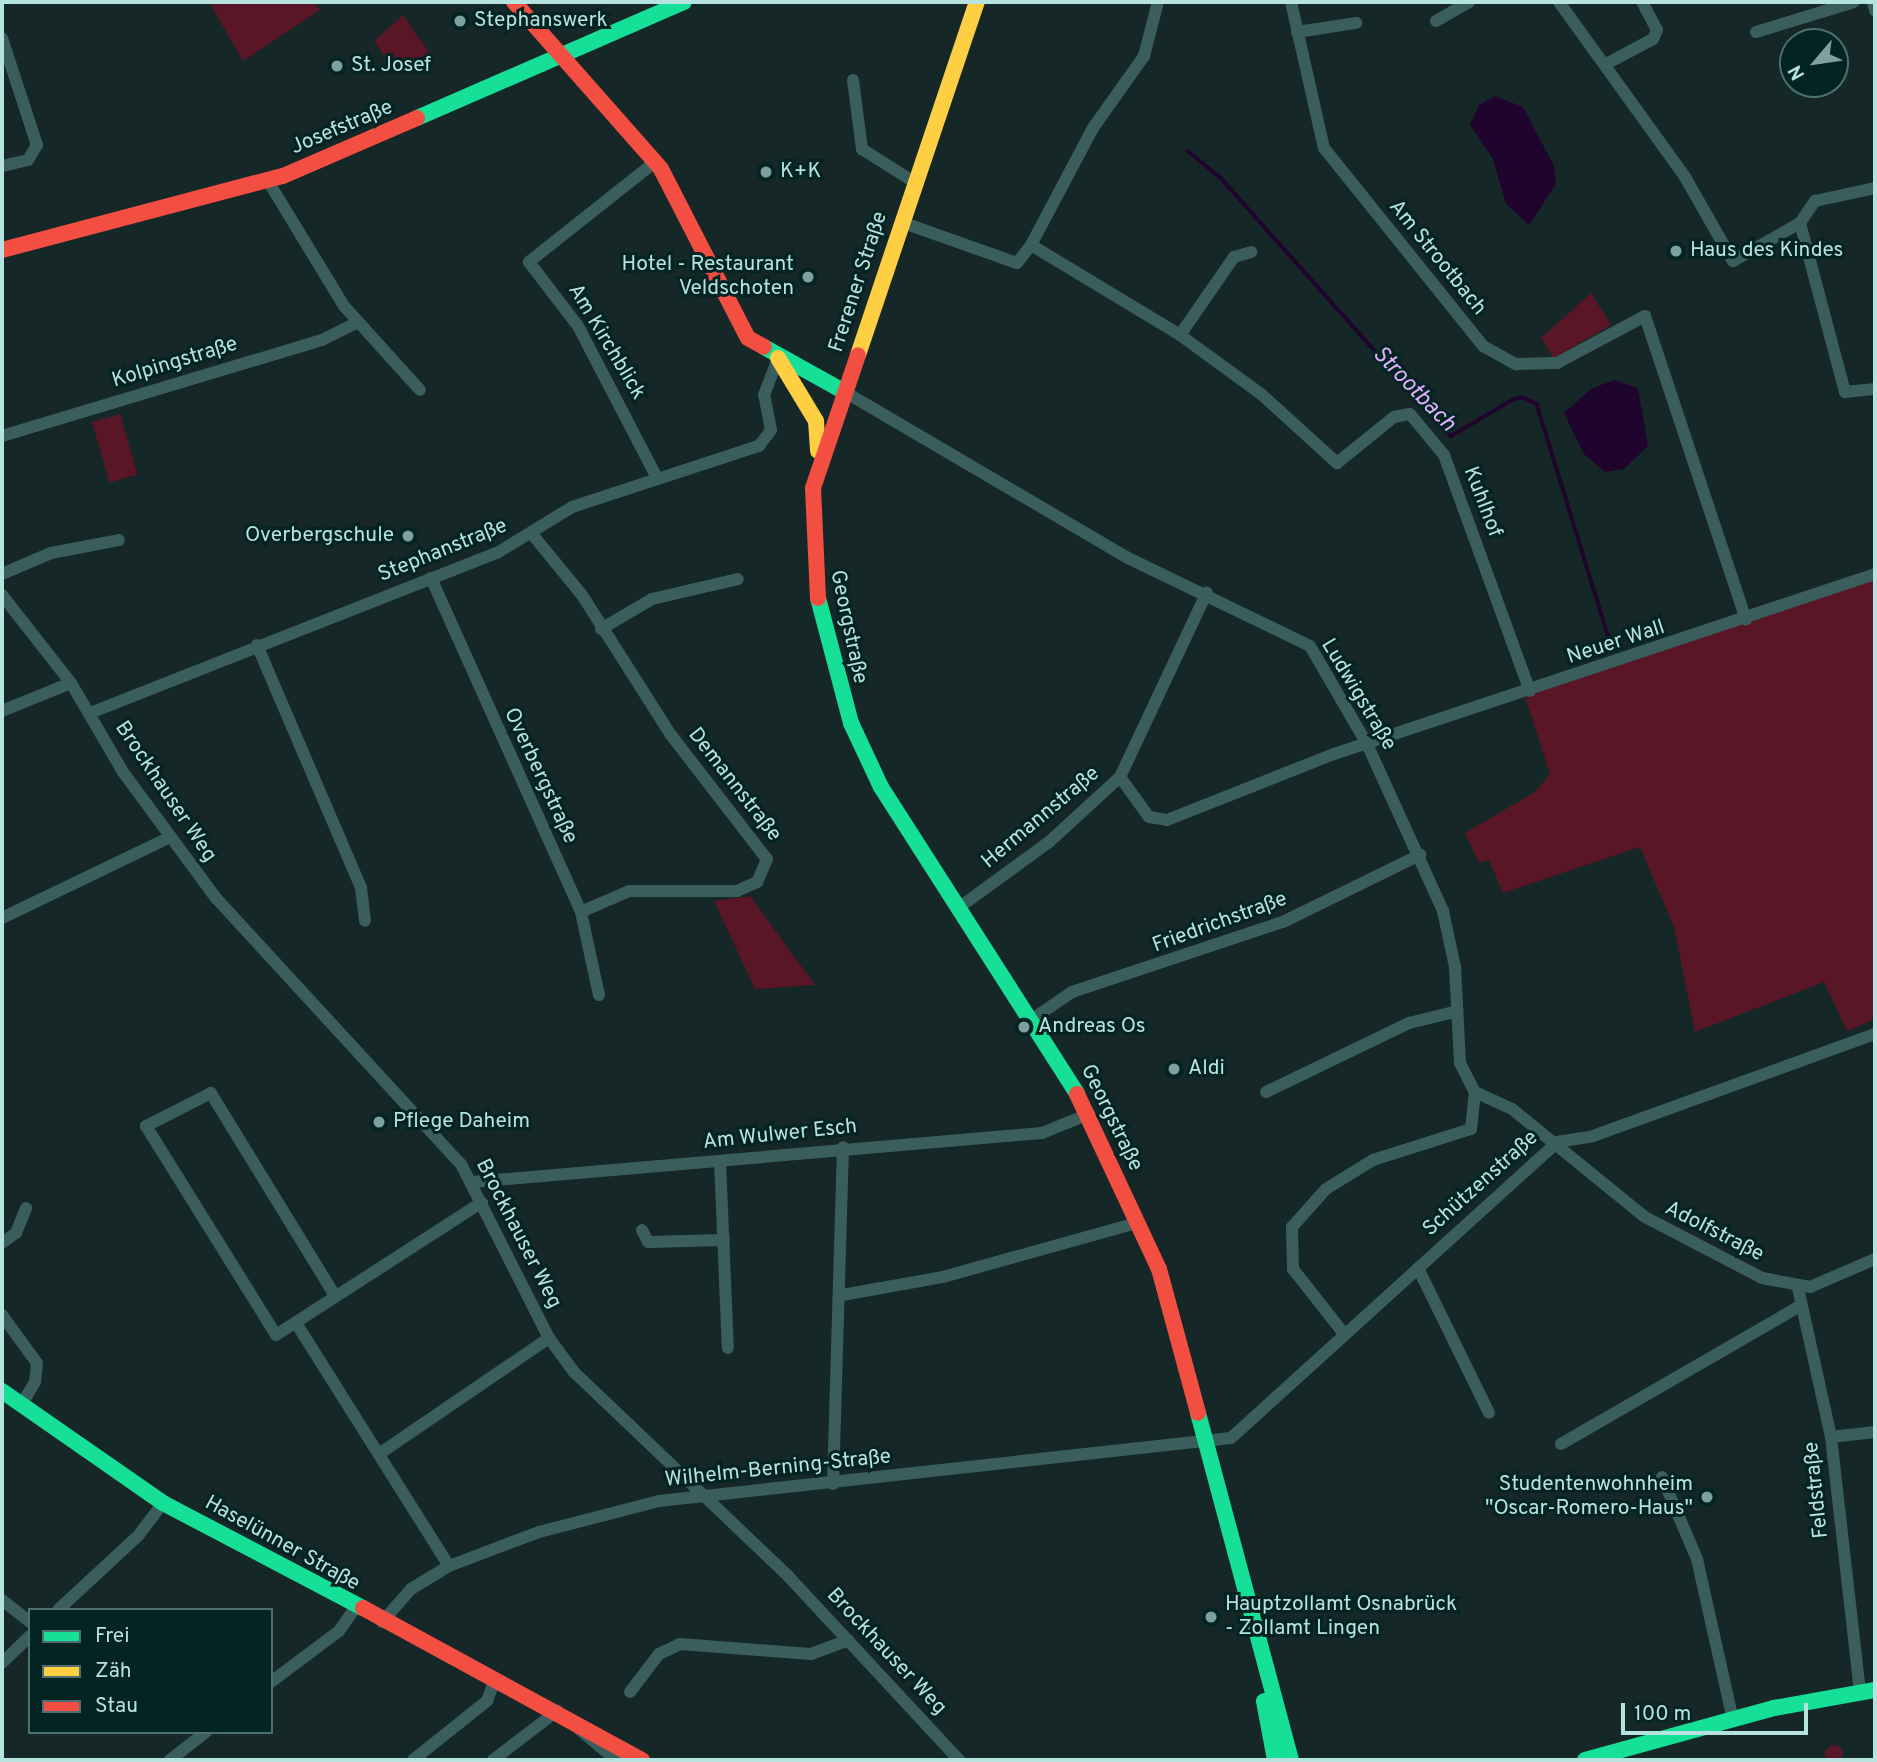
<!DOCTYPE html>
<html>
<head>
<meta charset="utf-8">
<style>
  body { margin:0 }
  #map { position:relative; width:1877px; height:1762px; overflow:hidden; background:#162727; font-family:Overpass,sans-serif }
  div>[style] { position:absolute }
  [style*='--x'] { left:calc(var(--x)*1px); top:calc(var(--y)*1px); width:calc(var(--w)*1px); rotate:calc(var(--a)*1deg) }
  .green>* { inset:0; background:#581626; transform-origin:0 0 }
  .round { border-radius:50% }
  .water>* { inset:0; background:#1f042e }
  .stream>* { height:3.5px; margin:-1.75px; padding:0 1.75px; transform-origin:1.75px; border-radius:1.75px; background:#1f042e }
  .street>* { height:12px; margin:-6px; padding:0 6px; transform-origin:6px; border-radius:6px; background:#3a5e5e }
  .fast>* { height:16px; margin:-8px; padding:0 8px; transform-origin:8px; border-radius:8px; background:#16e098 }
  .slow>* { height:16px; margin:-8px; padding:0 8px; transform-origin:8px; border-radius:8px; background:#ffcf43 }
  .jam>* { height:16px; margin:-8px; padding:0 8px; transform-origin:8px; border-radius:8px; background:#f24e42 }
  .dots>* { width:19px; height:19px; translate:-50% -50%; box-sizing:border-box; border:4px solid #042423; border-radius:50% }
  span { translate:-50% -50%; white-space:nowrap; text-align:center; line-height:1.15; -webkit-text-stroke:6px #042423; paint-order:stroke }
  .poi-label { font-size:21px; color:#b6e3e0 }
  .left { translate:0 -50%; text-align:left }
  .right { translate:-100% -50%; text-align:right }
  .street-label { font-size:21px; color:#b6e3e0 }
  .water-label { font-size:23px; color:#dfb0fc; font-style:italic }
  .frame { position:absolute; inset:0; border:4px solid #b6e3e0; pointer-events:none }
  .legend { position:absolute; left:28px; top:1608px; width:245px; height:126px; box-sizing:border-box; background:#042423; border:2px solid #4b706f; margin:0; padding:9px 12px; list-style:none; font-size:21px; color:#b6e3e0 }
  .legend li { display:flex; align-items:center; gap:14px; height:35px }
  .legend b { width:35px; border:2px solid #4b706f }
  .north { position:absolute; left:1779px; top:28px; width:70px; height:70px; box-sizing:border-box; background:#042423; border:2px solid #4b706f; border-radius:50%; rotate:241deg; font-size:19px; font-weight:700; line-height:28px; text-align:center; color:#b6e3e0 }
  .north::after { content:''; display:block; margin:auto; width:24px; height:32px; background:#7ea19f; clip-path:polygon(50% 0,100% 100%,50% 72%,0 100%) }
  .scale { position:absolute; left:1621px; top:1703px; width:187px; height:32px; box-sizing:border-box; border:4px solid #b6e3e0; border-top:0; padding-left:9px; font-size:21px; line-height:24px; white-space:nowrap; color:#b6e3e0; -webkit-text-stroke:5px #042423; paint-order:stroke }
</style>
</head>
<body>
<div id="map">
  <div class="green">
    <div style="clip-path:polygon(209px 2px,314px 2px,320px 10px,243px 61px)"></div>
    <div style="clip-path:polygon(403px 15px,429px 52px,396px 74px,374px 41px)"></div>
    <div style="clip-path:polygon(1591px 293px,1611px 325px,1554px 358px,1541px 338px)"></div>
    <div style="left:120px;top:414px;width:63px;height:29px;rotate:74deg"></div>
    <div style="clip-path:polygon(1875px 578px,1875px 1019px,1847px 1031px,1824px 982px,1695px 1032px,1674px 927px,1640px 847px,1503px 893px,1489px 860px,1479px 863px,1465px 833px,1535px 792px,1550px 774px,1524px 693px)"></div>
    <div style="clip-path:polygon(750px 896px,815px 985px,755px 989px,714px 901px)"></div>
    <div class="round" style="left:1825px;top:1745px;width:18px;height:18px"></div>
  </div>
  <div class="water">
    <div style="clip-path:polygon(1495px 96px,1523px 107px,1554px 166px,1556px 184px,1529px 225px,1506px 204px,1493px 159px,1470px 125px,1479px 105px)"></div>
    <div style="clip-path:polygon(1614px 380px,1638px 388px,1648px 446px,1624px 469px,1605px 472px,1584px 454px,1564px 413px,1591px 389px)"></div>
  </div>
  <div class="stream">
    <div style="--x:1188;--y:151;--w:43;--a:39.3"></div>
    <div style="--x:1221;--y:178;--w:346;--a:48.3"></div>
    <div style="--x:1451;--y:436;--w:71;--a:-30.5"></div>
    <div style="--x:1512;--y:400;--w:10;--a:-17"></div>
    <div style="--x:1522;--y:397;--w:17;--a:25"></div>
    <div style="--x:1537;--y:404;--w:255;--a:72.9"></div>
  </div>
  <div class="street">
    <div style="--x:1291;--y:2;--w:150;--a:77.3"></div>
    <div style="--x:1324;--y:148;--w:254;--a:51.2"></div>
    <div style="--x:1483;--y:346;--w:38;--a:29"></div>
    <div style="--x:1516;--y:364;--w:41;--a:-1.4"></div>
    <div style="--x:1557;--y:363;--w:100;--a:-28.1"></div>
    <div style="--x:1645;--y:316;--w:320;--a:71.6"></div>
    <div style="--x:1559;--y:2;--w:216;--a:54.2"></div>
    <div style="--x:1685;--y:177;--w:97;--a:60.3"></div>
    <div style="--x:1733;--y:261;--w:77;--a:-29.6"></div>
    <div style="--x:1800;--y:223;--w:27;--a:-56"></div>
    <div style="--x:1815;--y:201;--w:61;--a:-12.2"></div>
    <div style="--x:1873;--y:2;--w:9;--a:77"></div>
    <div style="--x:1436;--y:21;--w:38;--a:-30"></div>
    <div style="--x:1297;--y:32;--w:60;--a:-8.7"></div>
    <div style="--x:1756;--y:32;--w:102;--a:-17"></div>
    <div style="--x:2;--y:38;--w:113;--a:71.9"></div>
    <div style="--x:37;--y:145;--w:17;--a:121"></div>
    <div style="--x:28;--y:160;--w:27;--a:167"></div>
    <div style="--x:1606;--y:64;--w:53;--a:-28"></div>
    <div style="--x:1653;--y:39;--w:10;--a:-66"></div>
    <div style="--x:1657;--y:30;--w:32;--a:-118"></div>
    <div style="--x:853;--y:80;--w:70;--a:82.6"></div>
    <div style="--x:862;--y:149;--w:62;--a:32.4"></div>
    <div style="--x:655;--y:162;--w:161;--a:141.6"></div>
    <div style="--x:529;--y:262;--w:81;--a:52.6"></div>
    <div style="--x:578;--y:326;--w:171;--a:62.5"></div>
    <div style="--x:268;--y:181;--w:146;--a:58.7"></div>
    <div style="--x:344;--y:306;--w:113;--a:47.9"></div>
    <div style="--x:901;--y:222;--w:123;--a:19.5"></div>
    <div style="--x:1017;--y:263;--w:23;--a:-52"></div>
    <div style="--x:1031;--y:245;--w:174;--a:31.1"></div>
    <div style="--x:1180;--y:335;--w:100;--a:36.1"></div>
    <div style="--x:1261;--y:394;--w:103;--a:42.2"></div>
    <div style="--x:1337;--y:463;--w:73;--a:-38.9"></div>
    <div style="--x:1394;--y:417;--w:16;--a:-11"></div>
    <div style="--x:1410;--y:414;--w:53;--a:50.3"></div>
    <div style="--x:1444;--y:455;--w:251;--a:70"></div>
    <div style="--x:1800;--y:223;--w:175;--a:75.1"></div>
    <div style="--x:1845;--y:392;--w:30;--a:-6"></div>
    <div style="--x:1031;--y:245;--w:132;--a:-62.1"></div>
    <div style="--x:1093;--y:128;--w:88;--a:-54.7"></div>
    <div style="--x:1144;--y:56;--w:56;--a:-75.5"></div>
    <div style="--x:1180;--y:335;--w:95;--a:-55.3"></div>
    <div style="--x:1234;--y:257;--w:18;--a:-16"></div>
    <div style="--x:845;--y:392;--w:326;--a:30.4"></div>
    <div style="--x:1126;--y:557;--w:204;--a:25.8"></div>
    <div style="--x:1310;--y:646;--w:113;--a:59.8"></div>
    <div style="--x:1367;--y:744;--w:183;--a:65.5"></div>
    <div style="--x:1443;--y:911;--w:57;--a:77.9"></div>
    <div style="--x:1455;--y:967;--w:96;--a:87"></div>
    <div style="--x:1460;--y:1063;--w:33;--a:63"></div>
    <div style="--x:1475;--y:1092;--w:41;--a:24.7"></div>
    <div style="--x:1512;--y:1109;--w:171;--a:39.1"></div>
    <div style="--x:1645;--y:1217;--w:132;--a:27.5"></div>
    <div style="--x:1762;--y:1278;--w:49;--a:10.6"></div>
    <div style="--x:1810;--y:1287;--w:71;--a:-23.3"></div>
    <div style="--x:2;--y:436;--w:334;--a:-16.7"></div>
    <div style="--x:322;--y:340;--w:40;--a:-26.6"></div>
    <div style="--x:532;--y:534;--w:79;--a:50.7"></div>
    <div style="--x:582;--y:595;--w:166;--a:57.6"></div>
    <div style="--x:671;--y:735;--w:157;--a:52.3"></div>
    <div style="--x:767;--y:859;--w:25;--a:113"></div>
    <div style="--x:757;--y:882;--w:22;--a:156"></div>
    <div style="--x:737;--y:891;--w:108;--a:180"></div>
    <div style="--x:629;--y:891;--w:52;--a:156.4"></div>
    <div style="--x:2;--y:574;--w:53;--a:-23.2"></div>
    <div style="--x:51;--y:553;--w:69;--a:-10.8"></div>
    <div style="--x:431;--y:578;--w:366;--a:65.8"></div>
    <div style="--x:581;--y:912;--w:85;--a:77.8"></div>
    <div style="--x:2;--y:595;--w:112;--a:51.9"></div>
    <div style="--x:71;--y:683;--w:103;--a:59.7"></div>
    <div style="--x:123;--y:772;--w:157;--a:53.6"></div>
    <div style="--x:216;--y:898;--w:362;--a:47.4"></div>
    <div style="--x:461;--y:1164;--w:195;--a:63.2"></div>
    <div style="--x:549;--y:1338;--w:42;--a:53.7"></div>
    <div style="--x:574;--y:1372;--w:297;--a:43.6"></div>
    <div style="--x:789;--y:1577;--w:250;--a:47.1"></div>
    <div style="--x:601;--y:629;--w:59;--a:-30.5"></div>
    <div style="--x:652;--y:599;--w:88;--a:-13.1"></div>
    <div style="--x:257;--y:645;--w:264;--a:66.8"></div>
    <div style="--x:361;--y:888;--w:33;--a:83"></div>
    <div style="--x:2;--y:711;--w:74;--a:-22.1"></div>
    <div style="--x:90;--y:713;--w:437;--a:-21.5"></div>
    <div style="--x:497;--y:553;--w:88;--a:-31.5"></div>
    <div style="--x:572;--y:507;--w:197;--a:-18.1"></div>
    <div style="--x:759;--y:446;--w:20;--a:-53"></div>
    <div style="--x:771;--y:430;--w:36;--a:-101"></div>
    <div style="--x:764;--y:395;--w:40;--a:-69"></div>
    <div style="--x:1120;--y:777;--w:49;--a:54.1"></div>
    <div style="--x:1149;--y:817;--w:18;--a:9"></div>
    <div style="--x:1167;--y:820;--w:180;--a:-21.6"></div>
    <div style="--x:1334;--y:754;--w:570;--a:-18.4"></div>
    <div style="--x:957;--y:909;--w:114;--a:-36.1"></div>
    <div style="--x:1049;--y:842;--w:96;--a:-42.5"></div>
    <div style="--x:1120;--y:777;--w:204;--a:-64.8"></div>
    <div style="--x:2;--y:918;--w:187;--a:-25.7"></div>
    <div style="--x:1031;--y:1020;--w:50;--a:-34.3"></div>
    <div style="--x:1072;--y:992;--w:222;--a:-18.4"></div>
    <div style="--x:1283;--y:922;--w:153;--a:-26.1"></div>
    <div style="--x:1266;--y:1092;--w:159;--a:-25.8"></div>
    <div style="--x:1409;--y:1023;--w:50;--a:-13.8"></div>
    <div style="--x:720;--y:1161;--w:187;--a:87.6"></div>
    <div style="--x:472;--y:1182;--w:572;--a:-4.91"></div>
    <div style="--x:1042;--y:1133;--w:51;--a:-22"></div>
    <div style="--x:642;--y:1230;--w:13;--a:63"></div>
    <div style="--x:648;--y:1242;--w:76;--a:-1.5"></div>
    <div style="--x:2;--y:1243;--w:17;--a:-36"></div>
    <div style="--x:16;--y:1233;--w:27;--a:-68"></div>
    <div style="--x:1418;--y:1268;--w:161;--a:63.9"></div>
    <div style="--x:1798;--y:1288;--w:153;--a:77.5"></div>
    <div style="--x:1831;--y:1437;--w:257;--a:83.5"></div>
    <div style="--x:334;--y:1294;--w:236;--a:-121.5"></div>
    <div style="--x:211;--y:1093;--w:73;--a:153.1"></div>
    <div style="--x:146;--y:1126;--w:246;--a:58.1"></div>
    <div style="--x:276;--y:1335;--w:245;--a:-32.8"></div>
    <div style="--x:842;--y:1295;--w:103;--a:-10.1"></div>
    <div style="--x:943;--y:1277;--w:201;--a:-15.6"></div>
    <div style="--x:2;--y:1315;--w:59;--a:53.9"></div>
    <div style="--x:37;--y:1363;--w:19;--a:96"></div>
    <div style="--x:35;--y:1382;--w:27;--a:121"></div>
    <div style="--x:296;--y:1323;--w:287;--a:57.8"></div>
    <div style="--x:1345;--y:1335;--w:84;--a:-128.2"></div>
    <div style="--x:1293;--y:1269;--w:42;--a:-91.4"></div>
    <div style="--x:1292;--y:1227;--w:51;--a:-48.2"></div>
    <div style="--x:1326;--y:1189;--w:55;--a:-31.7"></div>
    <div style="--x:1373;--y:1160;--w:103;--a:-17.6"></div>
    <div style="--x:1471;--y:1129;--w:37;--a:-84"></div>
    <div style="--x:1831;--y:1437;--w:44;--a:-6.5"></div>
    <div style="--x:1561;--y:1444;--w:274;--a:-30"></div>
    <div style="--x:379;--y:1454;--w:206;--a:-34.3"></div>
    <div style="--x:1662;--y:1477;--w:89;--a:66.9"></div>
    <div style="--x:1697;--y:1559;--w:165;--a:77.4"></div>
    <div style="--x:833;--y:1484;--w:337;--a:-88.3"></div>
    <div style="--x:2;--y:1600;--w:36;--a:38"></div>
    <div style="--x:58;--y:1610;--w:109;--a:-42.8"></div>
    <div style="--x:138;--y:1536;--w:41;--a:-52.9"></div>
    <div style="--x:382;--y:1622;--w:44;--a:-48.7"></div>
    <div style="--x:411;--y:1589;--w:44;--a:-31.2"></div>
    <div style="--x:449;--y:1566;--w:96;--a:-20.7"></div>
    <div style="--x:539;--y:1532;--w:124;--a:-14.5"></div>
    <div style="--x:659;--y:1501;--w:575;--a:-6.29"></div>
    <div style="--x:1231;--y:1438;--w:440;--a:-42.2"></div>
    <div style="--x:1557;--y:1142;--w:36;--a:-9"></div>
    <div style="--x:1593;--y:1136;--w:300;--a:-19.9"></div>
    <div style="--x:2;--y:1663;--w:39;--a:-44"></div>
    <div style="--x:271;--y:1682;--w:85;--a:-36.9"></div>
    <div style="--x:339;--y:1631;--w:28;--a:-55"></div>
    <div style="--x:630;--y:1692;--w:48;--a:-52.7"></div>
    <div style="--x:659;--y:1654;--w:23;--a:-25"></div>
    <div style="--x:680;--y:1644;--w:131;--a:4.4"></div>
    <div style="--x:811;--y:1654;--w:40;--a:-20.2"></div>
    <div style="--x:170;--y:1760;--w:46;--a:-37.9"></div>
    <div style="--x:413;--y:1760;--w:95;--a:-38.6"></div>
    <div style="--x:487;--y:1701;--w:23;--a:-70"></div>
    <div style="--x:493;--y:1760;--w:81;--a:-37.4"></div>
    <div style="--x:557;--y:1711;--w:77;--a:39.7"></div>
  </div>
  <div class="fast">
    <div style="--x:417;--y:118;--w:291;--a:-23.5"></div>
    <div style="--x:764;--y:347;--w:93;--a:29.1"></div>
    <div style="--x:818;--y:598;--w:129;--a:75.2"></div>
    <div style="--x:851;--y:723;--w:71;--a:64.9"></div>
    <div style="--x:881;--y:787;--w:364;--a:57.4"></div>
    <div style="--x:2;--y:1391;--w:196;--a:34.8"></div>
    <div style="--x:163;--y:1503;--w:226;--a:27.7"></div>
    <div style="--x:1198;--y:1413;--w:359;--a:75"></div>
    <div style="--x:1264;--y:1701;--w:60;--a:79.4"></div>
    <div style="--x:1585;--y:1760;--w:196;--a:-15.4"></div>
    <div style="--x:1774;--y:1708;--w:103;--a:-10.1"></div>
  </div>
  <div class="slow">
    <div style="--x:858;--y:355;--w:373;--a:-71.4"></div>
    <div style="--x:778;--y:358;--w:74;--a:58.9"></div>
    <div style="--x:816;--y:421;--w:30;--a:86"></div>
  </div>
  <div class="jam">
    <div style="--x:514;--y:2;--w:222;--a:48.6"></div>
    <div style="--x:661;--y:169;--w:190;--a:62.8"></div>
    <div style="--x:748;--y:338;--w:18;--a:29"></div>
    <div style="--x:2;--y:250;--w:291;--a:-14.8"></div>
    <div style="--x:283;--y:176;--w:146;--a:-23.4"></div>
    <div style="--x:818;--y:598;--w:110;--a:-92.6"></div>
    <div style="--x:813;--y:488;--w:140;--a:-71.3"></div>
    <div style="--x:1077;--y:1094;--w:193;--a:64.9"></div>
    <div style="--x:1159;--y:1269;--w:149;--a:74.8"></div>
    <div style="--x:363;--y:1608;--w:318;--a:28.6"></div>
  </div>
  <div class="dots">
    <div style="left:460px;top:21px;background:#7ea19f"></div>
    <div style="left:337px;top:66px;background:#7ea19f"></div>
    <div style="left:766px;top:172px;background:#7ea19f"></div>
    <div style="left:1676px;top:251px;background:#7ea19f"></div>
    <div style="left:808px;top:277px;background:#7ea19f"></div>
    <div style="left:408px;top:536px;background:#7ea19f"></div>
    <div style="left:1024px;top:1027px;background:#7ea19f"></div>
    <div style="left:1174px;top:1069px;background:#7ea19f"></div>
    <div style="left:379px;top:1122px;background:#7ea19f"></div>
    <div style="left:1707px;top:1497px;background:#7ea19f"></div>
    <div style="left:1211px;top:1617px;background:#7ea19f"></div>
  </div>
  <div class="poi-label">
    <span class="left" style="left:474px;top:21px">Stephanswerk</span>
    <span class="left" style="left:351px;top:66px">St. Josef</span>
    <span class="left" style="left:780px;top:172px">K+K</span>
    <span class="left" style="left:1690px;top:251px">Haus des Kindes</span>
    <span class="right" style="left:794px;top:277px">Hotel - Restaurant<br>Veldschoten</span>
    <span class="right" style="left:394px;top:536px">Overbergschule</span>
    <span class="left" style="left:1038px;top:1027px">Andreas Os</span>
    <span class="left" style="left:1188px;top:1069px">Aldi</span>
    <span class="left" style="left:393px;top:1122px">Pflege Daheim</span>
    <span class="right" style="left:1693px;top:1497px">Studentenwohnheim<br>"Oscar-Romero-Haus"</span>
    <span class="left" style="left:1225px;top:1617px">Hauptzollamt Osnabrück<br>- Zollamt Lingen</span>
  </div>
  <div class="street-label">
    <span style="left:342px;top:128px;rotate:-23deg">Josefstraße</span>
    <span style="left:1437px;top:258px;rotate:51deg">Am Strootbach</span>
    <span style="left:859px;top:282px;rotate:-72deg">Frerener Straße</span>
    <span style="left:606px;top:342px;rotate:59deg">Am Kirchblick</span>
    <span style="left:175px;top:363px;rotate:-17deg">Kolpingstraße</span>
    <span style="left:1482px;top:502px;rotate:69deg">Kuhlhof</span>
    <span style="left:443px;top:551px;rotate:-22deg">Stephanstraße</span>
    <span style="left:848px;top:627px;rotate:78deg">Georgstraße</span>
    <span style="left:1616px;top:643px;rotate:-18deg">Neuer Wall</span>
    <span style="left:1358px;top:695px;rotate:59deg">Ludwigstraße</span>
    <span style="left:540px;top:776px;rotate:65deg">Overbergstraße</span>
    <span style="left:734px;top:785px;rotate:52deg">Demannstraße</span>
    <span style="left:165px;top:792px;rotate:56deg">Brockhauser Weg</span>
    <span style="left:1041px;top:818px;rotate:-40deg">Hermannstraße</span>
    <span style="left:1220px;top:923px;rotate:-20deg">Friedrichstraße</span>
    <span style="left:1111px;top:1118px;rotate:64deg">Georgstraße</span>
    <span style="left:780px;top:1135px;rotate:-6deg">Am Wulwer Esch</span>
    <span style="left:1481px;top:1184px;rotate:-42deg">Schützenstraße</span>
    <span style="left:1714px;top:1232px;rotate:27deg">Adolfstraße</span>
    <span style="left:518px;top:1234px;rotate:63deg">Brockhauser Weg</span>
    <span style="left:778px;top:1469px;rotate:-6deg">Wilhelm-Berning-Straße</span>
    <span style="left:1817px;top:1490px;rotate:-96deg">Feldstraße</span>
    <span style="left:282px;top:1544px;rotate:29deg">Haselünner Straße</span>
    <span style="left:886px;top:1652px;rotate:47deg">Brockhauser Weg</span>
  </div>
  <div class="water-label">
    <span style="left:1413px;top:390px;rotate:46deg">Strootbach</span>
  </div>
  <div class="frame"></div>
  <ul class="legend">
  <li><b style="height:9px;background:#16e098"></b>Frei</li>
  <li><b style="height:9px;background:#ffcf43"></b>Zäh</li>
  <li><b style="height:9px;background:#f24e42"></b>Stau</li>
  </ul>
  <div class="north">N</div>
  <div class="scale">100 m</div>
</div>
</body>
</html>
